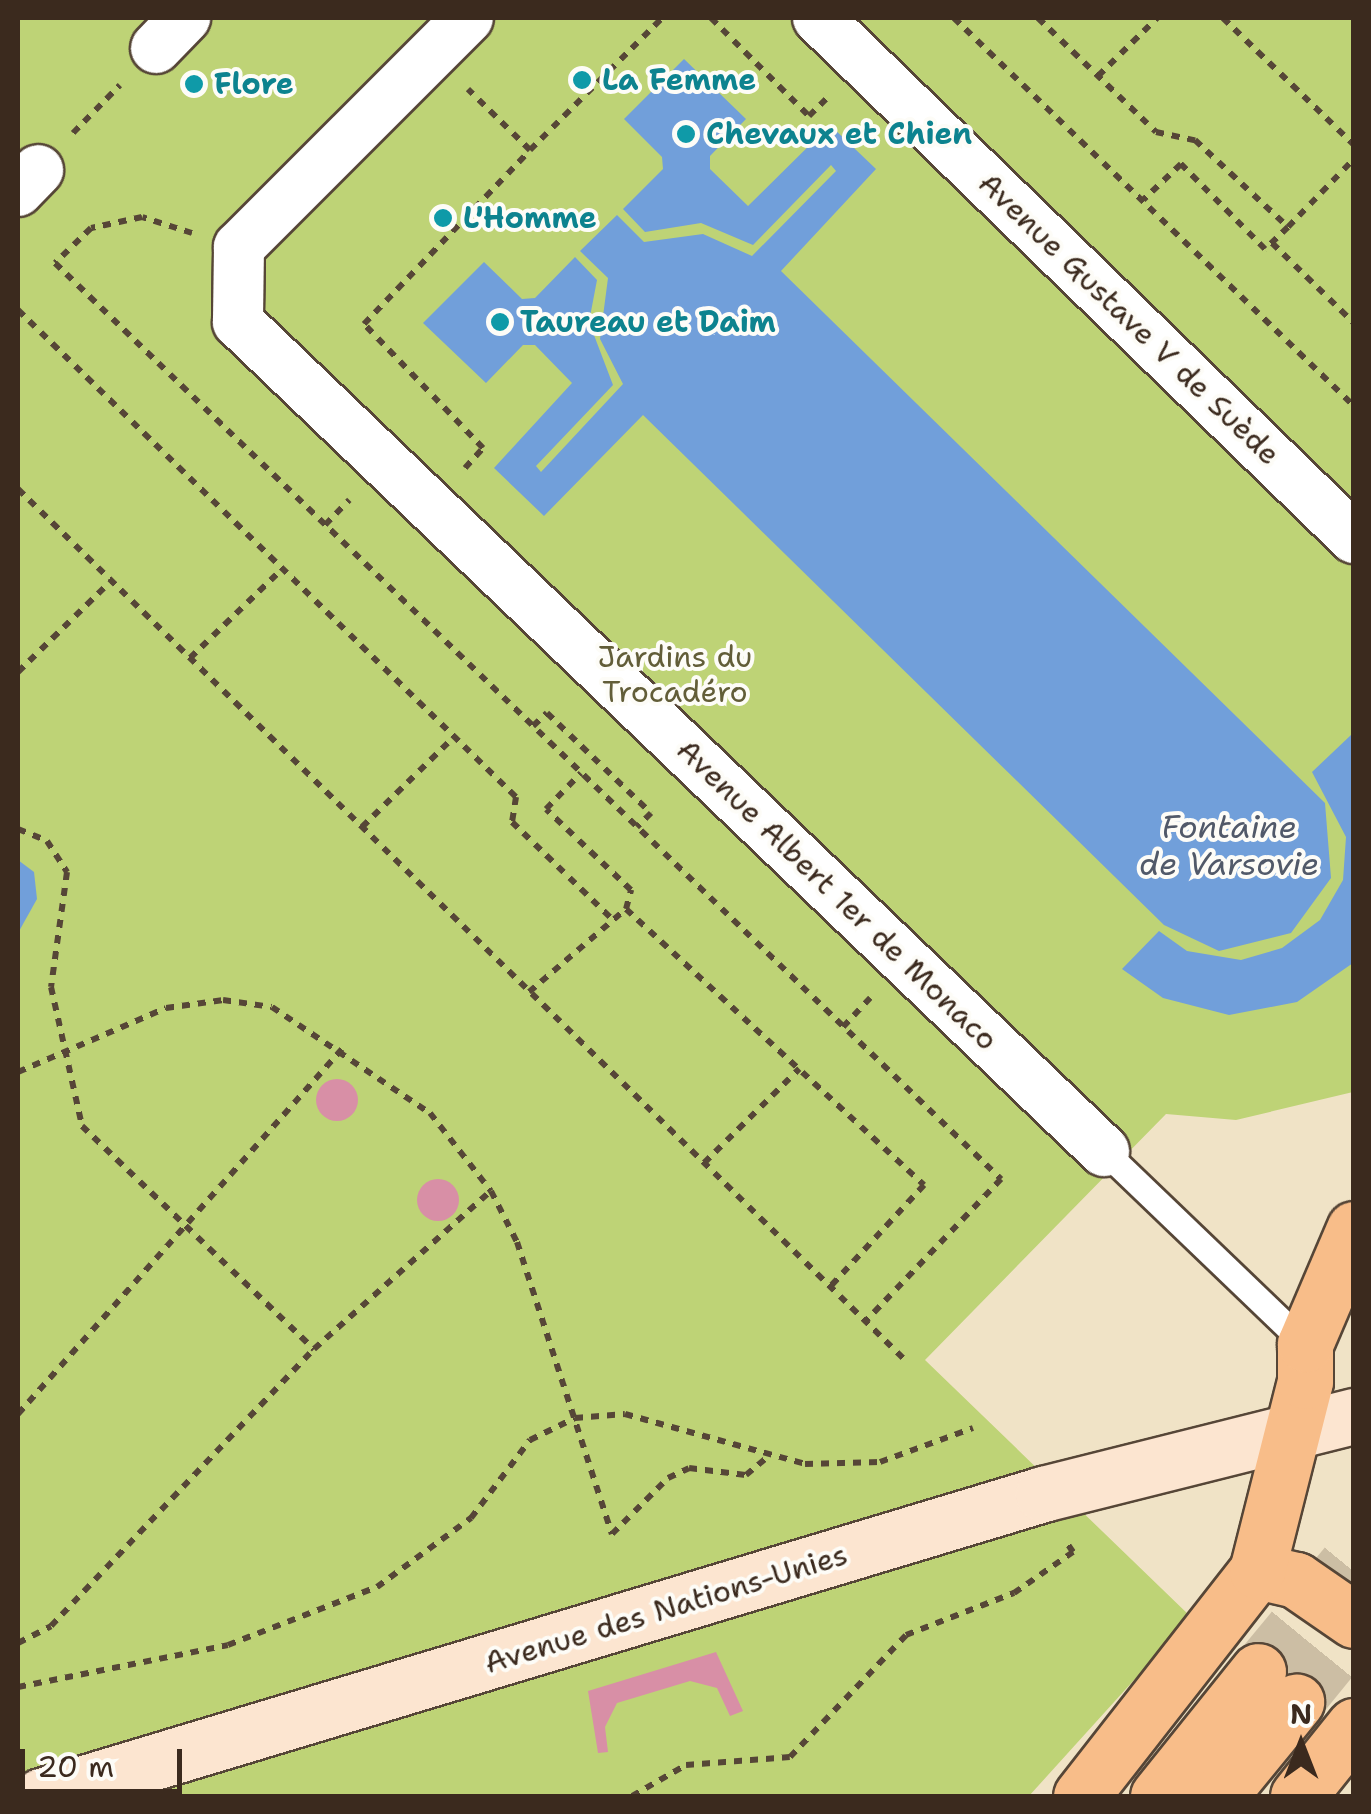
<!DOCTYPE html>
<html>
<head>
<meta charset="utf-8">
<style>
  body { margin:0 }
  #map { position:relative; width:1371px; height:1814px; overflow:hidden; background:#f0e3c6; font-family:"Shantell Sans",sans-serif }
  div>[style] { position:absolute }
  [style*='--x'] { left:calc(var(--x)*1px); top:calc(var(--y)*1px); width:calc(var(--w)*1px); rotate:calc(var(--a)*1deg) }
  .green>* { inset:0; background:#bed376 }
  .water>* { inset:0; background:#719fda }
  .building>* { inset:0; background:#d88fa6 }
  .round { border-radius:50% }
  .primary-tunnel>* { height:55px; margin-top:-27.5px; transform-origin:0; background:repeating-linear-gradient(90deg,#ccbea4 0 55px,transparent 0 83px) }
  .path>* { height:6px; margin-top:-3px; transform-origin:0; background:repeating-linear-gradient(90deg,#564637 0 8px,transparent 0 16px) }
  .roads { filter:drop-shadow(2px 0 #564637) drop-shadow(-2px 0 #564637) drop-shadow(0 2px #564637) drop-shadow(0 -2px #564637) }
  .lane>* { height:25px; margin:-12.5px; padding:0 12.5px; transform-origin:12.5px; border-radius:12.5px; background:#fff }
  .street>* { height:50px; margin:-25px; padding:0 25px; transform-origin:25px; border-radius:25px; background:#fff }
  .secondary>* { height:55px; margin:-27.5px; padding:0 27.5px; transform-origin:27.5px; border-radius:27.5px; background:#fce5d0 }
  .primary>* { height:55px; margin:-27.5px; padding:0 27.5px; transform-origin:27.5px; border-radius:27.5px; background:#f8bd89 }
  .dots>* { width:28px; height:28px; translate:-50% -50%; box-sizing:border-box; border:5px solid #fdfcf7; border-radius:50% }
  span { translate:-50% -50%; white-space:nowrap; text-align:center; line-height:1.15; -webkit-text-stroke:8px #fdfcf7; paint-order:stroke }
  .culture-label { font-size:30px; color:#0d838f; font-weight:700 }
  .left { translate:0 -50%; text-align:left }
  .street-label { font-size:30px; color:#3b2a1e }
  .park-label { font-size:30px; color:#625d38 }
  .water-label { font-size:32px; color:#515969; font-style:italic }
  .frame { position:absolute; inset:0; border:20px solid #3b2a1e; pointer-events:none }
  .north { position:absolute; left:1251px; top:1694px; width:100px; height:100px; -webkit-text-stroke:8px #fdfcf7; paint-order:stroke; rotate:0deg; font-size:28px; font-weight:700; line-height:40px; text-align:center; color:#3b2a1e }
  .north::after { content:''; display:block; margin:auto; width:35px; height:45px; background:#3b2a1e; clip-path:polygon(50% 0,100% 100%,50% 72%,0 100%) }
  .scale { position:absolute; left:20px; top:1749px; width:162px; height:45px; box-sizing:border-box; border:5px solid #3b2a1e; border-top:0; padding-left:12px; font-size:30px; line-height:35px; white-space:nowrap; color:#3b2a1e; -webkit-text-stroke:8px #fdfcf7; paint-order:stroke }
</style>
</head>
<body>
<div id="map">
  <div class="green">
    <div style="clip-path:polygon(18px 18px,1353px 18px,1353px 1092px,1236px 1120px,1166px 1114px,925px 1360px,1191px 1617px,1029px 1796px,18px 1796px)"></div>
  </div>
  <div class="water">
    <div style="clip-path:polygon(684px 59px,746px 119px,710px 156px,710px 169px,748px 206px,830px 125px,876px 169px,781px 271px,1325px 803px,1331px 878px,1291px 933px,1219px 951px,1164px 925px,643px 415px,544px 516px,494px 468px,572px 383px,535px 345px,523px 345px,486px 383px,423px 323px,484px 262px,522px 299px,535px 298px,575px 257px,597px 280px,589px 322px,613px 385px,536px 466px,541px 472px,623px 384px,600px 339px,608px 278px,580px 251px,617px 215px,644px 242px,703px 234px,752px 256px,836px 171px,831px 165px,753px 245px,701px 223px,645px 232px,623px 209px,663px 169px,662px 157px,624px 119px)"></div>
    <div style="clip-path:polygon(1351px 735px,1353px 963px,1297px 1002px,1229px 1015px,1163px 998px,1122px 969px,1159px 931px,1187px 951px,1241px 960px,1282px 948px,1320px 920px,1343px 880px,1346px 837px,1312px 772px)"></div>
    <div style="clip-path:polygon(18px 860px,34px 872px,37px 899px,18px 933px)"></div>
  </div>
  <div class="building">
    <div class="round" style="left:316px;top:1079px;width:42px;height:42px"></div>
    <div class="round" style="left:417px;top:1179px;width:42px;height:42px"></div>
    <div style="clip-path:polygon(716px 1652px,743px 1711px,730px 1716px,717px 1688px,690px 1681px,617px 1703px,605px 1727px,608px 1752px,598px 1753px,588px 1691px)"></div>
  </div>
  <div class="primary-tunnel">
    <div style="--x:1258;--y:1671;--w:151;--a:-50.4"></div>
    <div style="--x:1296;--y:1702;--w:92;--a:-50.8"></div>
  </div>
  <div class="path">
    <div style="--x:711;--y:18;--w:139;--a:45"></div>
    <div style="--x:809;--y:116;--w:25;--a:-45"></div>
    <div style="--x:954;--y:18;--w:557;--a:44.13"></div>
    <div style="--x:1038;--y:18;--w:164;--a:44"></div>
    <div style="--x:1156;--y:132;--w:40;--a:12"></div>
    <div style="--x:1195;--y:140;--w:127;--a:43.1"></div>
    <div style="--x:1288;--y:227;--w:32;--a:136"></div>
    <div style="--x:1265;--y:249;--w:120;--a:-134.7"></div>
    <div style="--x:1181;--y:164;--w:52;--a:136.5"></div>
    <div style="--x:1223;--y:18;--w:182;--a:44.1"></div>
    <div style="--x:1098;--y:76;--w:83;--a:-44.5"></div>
    <div style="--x:73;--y:133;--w:67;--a:-45.6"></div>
    <div style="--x:530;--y:150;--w:187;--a:-45"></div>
    <div style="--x:1288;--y:227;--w:95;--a:-45.9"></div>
    <div style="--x:192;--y:233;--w:52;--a:-162.3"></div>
    <div style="--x:142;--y:217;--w:52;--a:167.8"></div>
    <div style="--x:91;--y:228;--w:50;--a:135.8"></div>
    <div style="--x:55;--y:263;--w:1317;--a:44.08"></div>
    <div style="--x:1001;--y:1179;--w:197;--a:133.6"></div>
    <div style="--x:1272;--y:243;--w:115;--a:44.3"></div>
    <div style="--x:18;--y:310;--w:697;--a:44.36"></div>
    <div style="--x:516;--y:797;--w:25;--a:99"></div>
    <div style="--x:512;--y:822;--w:138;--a:44.1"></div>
    <div style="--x:465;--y:468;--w:27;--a:-48"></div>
    <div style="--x:483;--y:448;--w:172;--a:-133.8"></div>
    <div style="--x:364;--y:324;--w:240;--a:-46.3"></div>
    <div style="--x:530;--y:150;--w:87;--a:-135.5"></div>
    <div style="--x:18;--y:489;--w:1243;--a:44.48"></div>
    <div style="--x:325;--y:525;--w:35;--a:-46"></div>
    <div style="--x:190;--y:658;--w:127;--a:-44"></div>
    <div style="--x:18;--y:672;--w:130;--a:-44.4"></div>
    <div style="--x:533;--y:726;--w:19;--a:-43"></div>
    <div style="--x:547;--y:713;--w:144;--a:43.9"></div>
    <div style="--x:651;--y:813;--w:20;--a:135"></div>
    <div style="--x:362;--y:827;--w:127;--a:-44.4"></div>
    <div style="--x:18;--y:829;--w:31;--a:22"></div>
    <div style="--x:47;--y:841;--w:37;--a:57"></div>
    <div style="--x:67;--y:872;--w:116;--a:97.9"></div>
    <div style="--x:51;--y:987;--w:142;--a:77.4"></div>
    <div style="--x:82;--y:1126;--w:322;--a:43.9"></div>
    <div style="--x:626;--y:909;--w:406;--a:42.8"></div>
    <div style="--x:924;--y:1185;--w:139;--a:132.7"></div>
    <div style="--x:529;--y:992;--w:128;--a:-40.6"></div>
    <div style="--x:626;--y:909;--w:20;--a:-75"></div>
    <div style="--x:631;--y:890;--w:117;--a:-136.4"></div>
    <div style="--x:546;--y:809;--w:50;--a:-45.8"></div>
    <div style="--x:843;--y:1027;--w:40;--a:-47"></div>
    <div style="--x:18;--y:1072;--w:161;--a:-23.4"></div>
    <div style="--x:166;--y:1008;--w:58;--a:-8"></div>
    <div style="--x:223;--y:1000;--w:49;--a:8.1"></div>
    <div style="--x:272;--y:1007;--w:190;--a:33.9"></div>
    <div style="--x:430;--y:1113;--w:99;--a:52"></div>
    <div style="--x:491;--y:1191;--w:57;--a:63"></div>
    <div style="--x:517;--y:1242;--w:307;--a:72"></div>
    <div style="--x:612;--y:1534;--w:79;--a:-45"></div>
    <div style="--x:668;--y:1478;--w:23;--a:-25"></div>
    <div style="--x:689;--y:1468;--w:57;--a:7"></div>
    <div style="--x:746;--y:1475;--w:30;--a:-40"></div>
    <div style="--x:704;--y:1163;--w:134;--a:-44.7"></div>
    <div style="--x:18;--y:1414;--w:488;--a:-48.4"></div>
    <div style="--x:18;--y:1643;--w:37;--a:-27"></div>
    <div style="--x:51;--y:1626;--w:382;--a:-46.5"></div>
    <div style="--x:314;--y:1349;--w:237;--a:-41.8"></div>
    <div style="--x:18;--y:1687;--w:214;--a:-11.3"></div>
    <div style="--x:228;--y:1645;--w:160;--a:-21.3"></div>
    <div style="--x:377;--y:1587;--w:117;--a:-36.3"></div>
    <div style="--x:471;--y:1518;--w:98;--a:-52.9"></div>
    <div style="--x:530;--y:1440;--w:50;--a:-26.1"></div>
    <div style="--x:575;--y:1418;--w:50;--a:-4.6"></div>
    <div style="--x:625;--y:1414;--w:187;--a:15.5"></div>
    <div style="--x:805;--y:1464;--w:75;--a:-1.5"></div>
    <div style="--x:880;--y:1462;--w:99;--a:-20.1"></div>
    <div style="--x:632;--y:1796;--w:62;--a:-29.9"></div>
    <div style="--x:686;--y:1765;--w:104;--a:-4.4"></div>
    <div style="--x:790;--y:1757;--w:168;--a:-46.4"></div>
    <div style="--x:906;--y:1635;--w:116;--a:-21.3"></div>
    <div style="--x:1014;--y:1593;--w:72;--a:-34.8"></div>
    <div style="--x:1073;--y:1552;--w:11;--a:-124"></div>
  </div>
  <div class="roads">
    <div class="lane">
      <div style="--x:1104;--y:1151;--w:279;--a:43.8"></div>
    </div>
    <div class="street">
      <div style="--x:468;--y:18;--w:324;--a:135"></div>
      <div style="--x:239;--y:247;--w:75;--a:90.8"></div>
      <div style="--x:238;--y:322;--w:1199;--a:43.75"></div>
      <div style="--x:818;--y:18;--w:747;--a:44.13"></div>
      <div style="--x:156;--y:48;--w:42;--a:-46"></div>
      <div style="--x:18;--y:191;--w:29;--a:-46"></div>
    </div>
    <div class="secondary">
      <div style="--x:41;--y:1796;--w:1047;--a:-16.77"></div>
      <div style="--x:1043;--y:1494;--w:321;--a:-14.1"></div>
    </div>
    <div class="primary">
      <div style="--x:1257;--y:1571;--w:40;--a:13"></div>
      <div style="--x:1296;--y:1580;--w:70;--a:34.6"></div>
      <div style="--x:1081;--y:1796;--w:286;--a:-52"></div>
      <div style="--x:1257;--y:1571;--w:196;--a:-75.8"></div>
      <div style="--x:1305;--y:1381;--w:37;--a:-90"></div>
      <div style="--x:1305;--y:1344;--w:125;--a:-66.9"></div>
      <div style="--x:1158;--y:1796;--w:160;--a:-51.3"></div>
      <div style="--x:1219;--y:1796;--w:122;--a:-50.7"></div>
      <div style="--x:1298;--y:1796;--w:90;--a:-51.3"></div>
    </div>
  </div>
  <div class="dots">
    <div style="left:582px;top:80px;background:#0f9aa8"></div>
    <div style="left:194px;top:84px;background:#0f9aa8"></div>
    <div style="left:686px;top:134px;background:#0f9aa8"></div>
    <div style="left:443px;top:218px;background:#0f9aa8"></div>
    <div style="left:500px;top:322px;background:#0f9aa8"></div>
  </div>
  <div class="culture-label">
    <span class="left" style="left:602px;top:80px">La Femme</span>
    <span class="left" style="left:214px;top:84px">Flore</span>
    <span class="left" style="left:706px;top:134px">Chevaux et Chien</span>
    <span class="left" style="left:463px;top:218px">L'Homme</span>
    <span class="left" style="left:520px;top:322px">Taureau et Daim</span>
  </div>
  <div class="street-label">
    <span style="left:1129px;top:319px;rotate:44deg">Avenue Gustave V de Suède</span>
    <span style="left:837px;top:895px;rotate:44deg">Avenue Albert 1er de Monaco</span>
    <span style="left:666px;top:1609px;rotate:-17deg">Avenue des Nations-Unies</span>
  </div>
  <div class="park-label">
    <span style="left:675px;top:674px">Jardins du<br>Trocadéro</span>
  </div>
  <div class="water-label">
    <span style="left:1229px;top:846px">Fontaine<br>de Varsovie</span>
  </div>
  <div class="frame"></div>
  <div class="north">N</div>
  <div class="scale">20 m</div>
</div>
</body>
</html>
